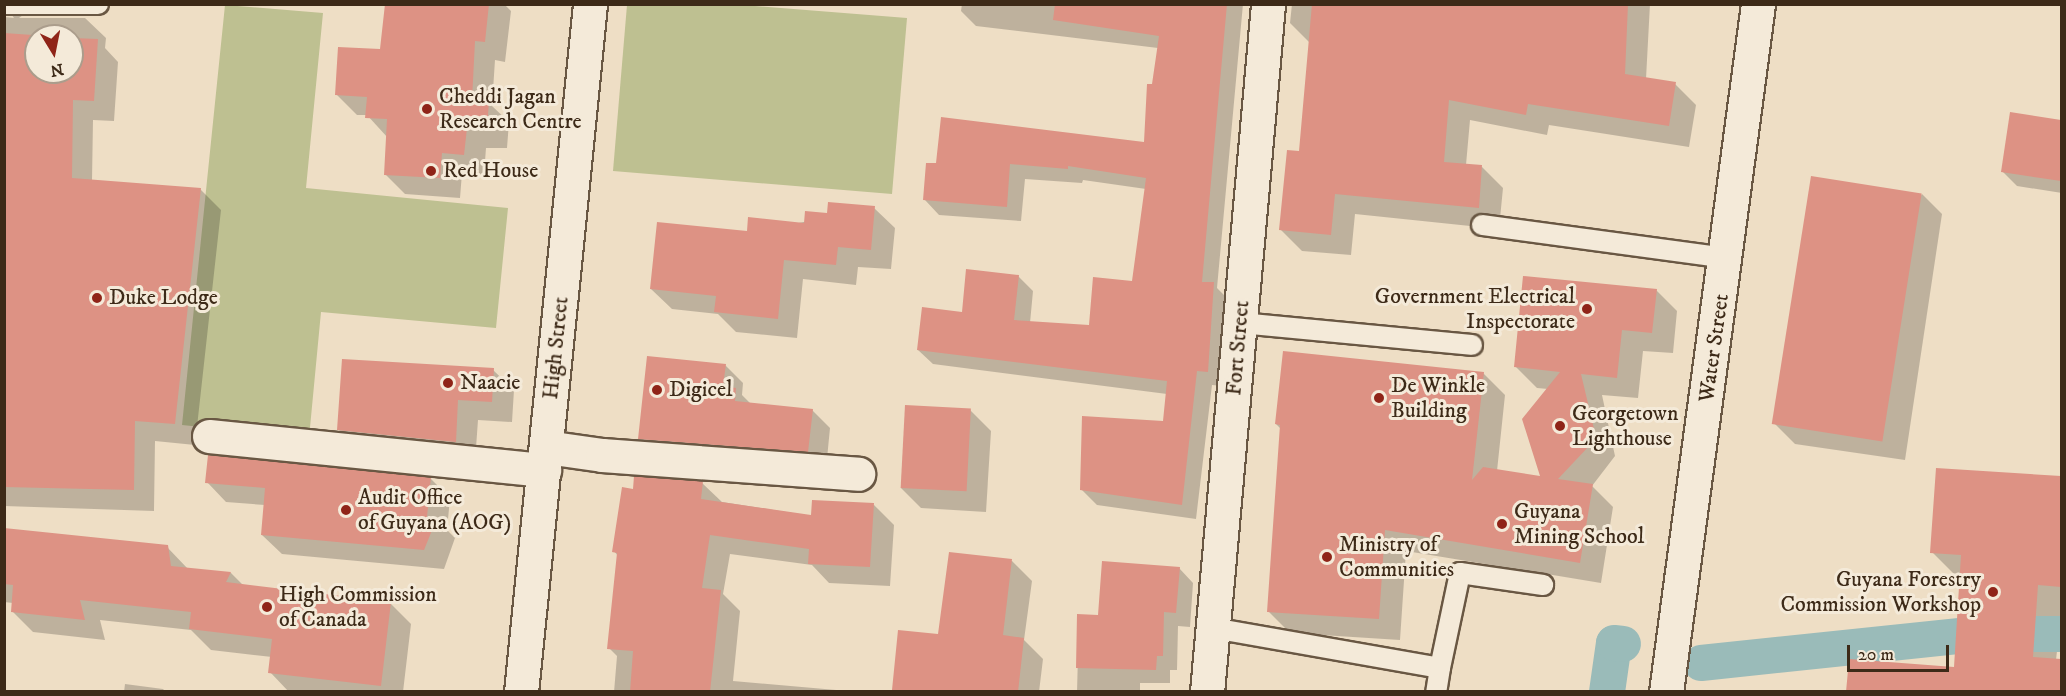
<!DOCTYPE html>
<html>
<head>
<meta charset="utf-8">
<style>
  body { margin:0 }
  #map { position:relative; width:2066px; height:696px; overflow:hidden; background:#eedec5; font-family:"IM FELL DW Pica",serif }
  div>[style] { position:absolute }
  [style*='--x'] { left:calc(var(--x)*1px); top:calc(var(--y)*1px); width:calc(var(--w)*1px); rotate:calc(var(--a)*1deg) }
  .green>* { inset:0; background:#bec091 }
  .shadow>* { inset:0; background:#0003 }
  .canal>* { height:36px; margin:-18px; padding:0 18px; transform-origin:18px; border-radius:18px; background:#9abbb9 }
  .building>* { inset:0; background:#dd9284; transform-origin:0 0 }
  .roads { filter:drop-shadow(2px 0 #695743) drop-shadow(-2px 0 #695743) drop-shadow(0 2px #695743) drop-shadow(0 -2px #695743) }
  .lane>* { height:20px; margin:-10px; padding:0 10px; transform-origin:10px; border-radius:10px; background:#f4ead9 }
  .street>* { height:33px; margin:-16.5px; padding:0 16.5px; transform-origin:16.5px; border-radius:16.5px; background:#f4ead9 }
  .secondary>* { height:33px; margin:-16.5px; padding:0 16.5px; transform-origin:16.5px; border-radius:16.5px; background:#f4ead9 }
  .dots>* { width:16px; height:16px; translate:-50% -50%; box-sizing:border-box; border:3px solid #f4ead9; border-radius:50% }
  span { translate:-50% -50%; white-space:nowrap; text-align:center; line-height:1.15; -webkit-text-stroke:6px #f4ead9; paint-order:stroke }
  .poi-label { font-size:22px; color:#3d2a18 }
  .left { translate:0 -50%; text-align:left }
  .right { translate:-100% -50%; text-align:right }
  .street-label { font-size:22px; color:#3d2a18 }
  .frame { position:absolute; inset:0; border:6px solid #3d2a18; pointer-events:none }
  .north { position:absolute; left:24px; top:24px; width:60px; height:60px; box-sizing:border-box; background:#f4ead9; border:2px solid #ab9d8c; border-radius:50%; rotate:170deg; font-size:16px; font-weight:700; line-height:24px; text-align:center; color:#3d2a18 }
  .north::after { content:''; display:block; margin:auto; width:21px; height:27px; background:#8f2418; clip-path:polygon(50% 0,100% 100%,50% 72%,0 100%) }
  .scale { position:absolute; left:1847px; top:645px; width:102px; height:27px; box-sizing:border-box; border:3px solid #3d2a18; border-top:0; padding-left:8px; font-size:18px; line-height:21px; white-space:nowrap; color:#3d2a18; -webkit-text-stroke:4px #f4ead9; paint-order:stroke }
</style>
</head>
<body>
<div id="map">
  <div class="green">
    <div style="clip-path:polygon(225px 5px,323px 13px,306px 188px,508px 208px,496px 328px,321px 312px,309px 438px,182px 425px)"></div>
    <div style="clip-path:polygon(627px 5px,743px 5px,907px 18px,892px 194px,613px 171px)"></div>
  </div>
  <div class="shadow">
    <div style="clip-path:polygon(evenodd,4px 4px,109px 4px,108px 12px,27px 12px,19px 18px,85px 18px,106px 38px,105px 48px,118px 62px,114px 121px,93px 120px,92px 181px,200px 189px,221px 210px,195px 445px,155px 441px,154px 511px,4px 506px,4px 17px,14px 18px,4px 4px,36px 36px,72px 36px,72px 72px,36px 72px,36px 36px)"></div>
    <div style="clip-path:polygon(387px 4px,504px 4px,511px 11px,505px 62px,495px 60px,492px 106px,509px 122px,507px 148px,486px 148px,484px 175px,462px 173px,460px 198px,405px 194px,385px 174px,388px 138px,367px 115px,357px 115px,337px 95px,381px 51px)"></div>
    <div style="clip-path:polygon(962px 4px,1243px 4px,1217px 288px,1228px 299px,1223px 386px,1212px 385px,1196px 519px,1097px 505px,1082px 490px,1165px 423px,1167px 394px,933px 364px,918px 350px,1018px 276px,1033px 291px,1030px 323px,1090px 327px,1133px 282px,1146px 189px,1083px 180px,1082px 183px,1025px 179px,1021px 221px,939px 215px,925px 200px,927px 164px,1145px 144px,1158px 48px,976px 26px,961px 11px)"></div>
    <div style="clip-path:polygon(1292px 4px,1650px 4px,1646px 79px,1675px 84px,1696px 105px,1689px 147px,1549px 125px,1547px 135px,1470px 120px,1466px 165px,1482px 167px,1503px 188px,1499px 229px,1355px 214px,1351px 255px,1302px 251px,1281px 230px,1300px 153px,1310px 43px,1290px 23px)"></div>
    <div style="clip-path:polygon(2011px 114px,2062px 121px,2062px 193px,2017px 186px,2003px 172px)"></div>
    <div style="clip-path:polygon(1922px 194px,1942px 214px,1905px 460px,1795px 444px,1775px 424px)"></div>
    <div style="clip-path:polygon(874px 208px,895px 228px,891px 269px,858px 267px,856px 285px,803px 279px,797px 338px,736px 332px,718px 314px,672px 309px,651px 289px,748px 233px)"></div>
    <div style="clip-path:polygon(1656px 290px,1677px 311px,1673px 353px,1643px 351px,1638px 398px,1602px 395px,1615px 456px,1592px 486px,1613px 507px,1601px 583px,1406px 551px,1400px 640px,1290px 633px,1268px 611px,1281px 429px,1276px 424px,1483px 373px,1505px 395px,1497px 471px,1542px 478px,1548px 389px,1537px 388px,1516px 367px)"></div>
    <div style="clip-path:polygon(725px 365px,743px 383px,742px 395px,751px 404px,812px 410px,830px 428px,826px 469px,658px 456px,640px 438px)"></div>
    <div style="clip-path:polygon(493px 370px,514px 390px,512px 422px,478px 420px,475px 462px,359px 450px,339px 430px)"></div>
    <div style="clip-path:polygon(970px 410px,991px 431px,986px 512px,921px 508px,901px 488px)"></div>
    <div style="clip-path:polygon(1937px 469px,2062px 478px,2062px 607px,2056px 660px,2062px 660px,2062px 692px,1847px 692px,1955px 669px,1961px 575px,1954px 574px,1932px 552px)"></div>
    <div style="clip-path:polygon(431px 479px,450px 498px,447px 530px,455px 538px,444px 569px,282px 554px,262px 535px,265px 505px,226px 502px,207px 482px)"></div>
    <div style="clip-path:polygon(702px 483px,722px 502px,812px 516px,874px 505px,894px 525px,890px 586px,829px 583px,812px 565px,730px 554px,723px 594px,740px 611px,733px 681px,859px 692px,614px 692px,617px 656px,609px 648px,618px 556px,614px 551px,634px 491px)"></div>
    <div style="clip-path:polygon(4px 530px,167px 547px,188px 569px,231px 573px,244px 586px,390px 603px,411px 624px,403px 692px,289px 692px,270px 672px,272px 657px,211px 650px,191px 630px,100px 620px,105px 640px,33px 632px,12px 611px,13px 603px,4px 602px)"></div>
    <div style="clip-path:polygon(950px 554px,1012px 561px,1032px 581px,1024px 640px,1043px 659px,1039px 692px,893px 692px,899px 632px,939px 636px)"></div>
    <div style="clip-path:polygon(1179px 568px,1193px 583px,1190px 627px,1178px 626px,1177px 670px,1170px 670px,1170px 683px,1140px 683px,1140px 692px,1077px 692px,1079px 616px,1099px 616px)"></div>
    <div style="clip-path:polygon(125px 684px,163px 689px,166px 692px,124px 692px)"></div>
  </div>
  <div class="canal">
    <div style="--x:1701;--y:663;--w:277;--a:-6"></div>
    <div style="--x:1976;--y:634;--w:86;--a:0"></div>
    <div style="--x:1607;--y:692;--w:49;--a:-81.9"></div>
    <div style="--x:1614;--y:643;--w:9;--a:6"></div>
  </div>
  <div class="building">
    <div style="clip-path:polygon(385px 4px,489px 4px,485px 42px,475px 41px,472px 100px,489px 101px,487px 129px,467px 128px,464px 155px,442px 153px,440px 178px,384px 175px,387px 119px,365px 118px,367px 97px,335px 95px,338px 47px,380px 49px)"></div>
    <div style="clip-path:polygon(1055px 4px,1227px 4px,1202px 282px,1214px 282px,1208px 372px,1197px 371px,1182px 505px,1080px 490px,1082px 416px,1163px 421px,1167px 381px,917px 350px,922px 307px,962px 312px,966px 269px,1019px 275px,1014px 320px,1089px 325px,1093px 277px,1132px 281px,1146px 178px,1068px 166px,1068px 169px,1010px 164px,1007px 207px,923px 200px,926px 163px,936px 163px,941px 117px,1144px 142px,1147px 84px,1152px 84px,1159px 36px,1053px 20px)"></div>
    <div style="clip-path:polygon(1312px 4px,1628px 4px,1625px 74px,1676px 82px,1669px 126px,1528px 104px,1526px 115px,1449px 100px,1444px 162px,1482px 165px,1479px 208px,1335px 194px,1331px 235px,1279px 230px,1287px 150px,1299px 151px)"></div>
    <div style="clip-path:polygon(4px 33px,47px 36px,36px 36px,36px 72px,72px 72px,72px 38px,98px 39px,94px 101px,73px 100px,72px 178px,201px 188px,175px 424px,135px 421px,134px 490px,4px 487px)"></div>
    <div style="clip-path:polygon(2010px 112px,2061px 120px,2061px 181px,2001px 172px)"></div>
    <div style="left:1811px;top:176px;width:112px;height:251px;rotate:9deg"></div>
    <div style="clip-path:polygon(828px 202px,875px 206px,871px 250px,838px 247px,836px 265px,784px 260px,778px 319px,714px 312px,716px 296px,650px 289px,657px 222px,747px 231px,748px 217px,804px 223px,805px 211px,827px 213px)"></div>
    <div style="clip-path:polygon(1523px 276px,1657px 289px,1652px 333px,1622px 330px,1617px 378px,1581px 374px,1595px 433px,1590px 445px,1558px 479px,1593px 484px,1580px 563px,1385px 530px,1379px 619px,1267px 612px,1280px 425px,1275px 424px,1283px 351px,1484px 372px,1472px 480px,1483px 467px,1540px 476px,1522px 419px,1560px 372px,1514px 367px)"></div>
    <div style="clip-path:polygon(647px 356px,726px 364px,723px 386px,736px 388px,735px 401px,813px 409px,808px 452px,638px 439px)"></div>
    <div style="clip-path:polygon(342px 359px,494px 368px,492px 402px,458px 400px,456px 442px,337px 430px)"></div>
    <div style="left:905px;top:405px;width:66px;height:83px;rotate:3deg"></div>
    <div style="clip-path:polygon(208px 455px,431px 477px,427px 517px,437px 518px,424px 550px,261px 535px,265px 488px,205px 483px)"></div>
    <div style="clip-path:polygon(1936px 468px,2061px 476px,2061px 587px,2038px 585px,2033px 657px,2061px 659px,2061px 692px,1846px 692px,1849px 659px,1954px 667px,1961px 555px,1930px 553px)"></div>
    <div style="clip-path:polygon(634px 476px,703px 481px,701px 499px,811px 515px,812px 500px,874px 503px,870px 567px,808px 564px,809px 549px,710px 535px,702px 588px,721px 590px,710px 692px,630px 692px,633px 651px,607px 649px,617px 553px,612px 552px,622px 487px,633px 489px)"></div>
    <div style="clip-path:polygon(4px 528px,168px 545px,171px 566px,231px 572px,226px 582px,391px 602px,381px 686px,268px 673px,272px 639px,189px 629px,191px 612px,80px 600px,85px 620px,11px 612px,13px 585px,4px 584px)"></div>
    <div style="clip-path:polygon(949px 552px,1012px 559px,1003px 635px,1024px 638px,1018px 692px,892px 690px,898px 630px,938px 634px)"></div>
    <div style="clip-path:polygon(1102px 561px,1180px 567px,1176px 613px,1164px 612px,1163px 656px,1157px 656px,1156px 670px,1076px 668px,1077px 614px,1098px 615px)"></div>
  </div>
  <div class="roads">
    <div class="lane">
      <div style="--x:6;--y:4;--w:92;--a:0"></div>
      <div style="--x:1482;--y:225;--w:247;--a:7.7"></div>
      <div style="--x:1240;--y:323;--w:233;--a:5.4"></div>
      <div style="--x:1213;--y:628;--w:230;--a:10"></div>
      <div style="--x:1440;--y:668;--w:24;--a:99"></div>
      <div style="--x:1440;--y:668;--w:97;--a:-78.1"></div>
      <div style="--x:1460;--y:573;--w:84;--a:8.2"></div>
    </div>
    <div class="street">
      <div style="--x:209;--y:436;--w:337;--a:5.8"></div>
      <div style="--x:546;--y:447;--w:57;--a:8.1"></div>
      <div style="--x:602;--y:455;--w:257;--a:4.2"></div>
      <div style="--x:1207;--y:692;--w:691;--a:-84.93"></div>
    </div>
    <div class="secondary">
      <div style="--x:521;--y:692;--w:691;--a:-84.27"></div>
      <div style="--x:1666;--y:692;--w:694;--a:-82.38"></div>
    </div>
  </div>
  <div class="dots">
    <div style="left:427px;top:109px;background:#8f2418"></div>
    <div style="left:431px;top:171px;background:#8f2418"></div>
    <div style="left:97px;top:298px;background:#8f2418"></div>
    <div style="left:1587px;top:309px;background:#8f2418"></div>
    <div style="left:448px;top:383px;background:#8f2418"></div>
    <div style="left:657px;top:390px;background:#8f2418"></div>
    <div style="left:1379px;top:398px;background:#8f2418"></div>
    <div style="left:1560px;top:426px;background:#8f2418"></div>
    <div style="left:346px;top:510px;background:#8f2418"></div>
    <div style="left:1502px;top:524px;background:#8f2418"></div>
    <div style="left:1327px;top:557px;background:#8f2418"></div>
    <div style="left:1993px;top:592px;background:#8f2418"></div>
    <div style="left:267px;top:607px;background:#8f2418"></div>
  </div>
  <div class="poi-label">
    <span class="left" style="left:439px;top:109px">Cheddi Jagan<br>Research Centre</span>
    <span class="left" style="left:443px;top:171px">Red House</span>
    <span class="right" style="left:1575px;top:309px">Government Electrical<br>Inspectorate</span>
    <span class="left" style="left:109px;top:298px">Duke Lodge</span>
    <span class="left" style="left:460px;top:383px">Naacie</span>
    <span class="left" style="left:1391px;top:398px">De Winkle<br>Building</span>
    <span class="left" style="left:669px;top:390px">Digicel</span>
    <span class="left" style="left:1572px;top:426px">Georgetown<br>Lighthouse</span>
    <span class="left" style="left:358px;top:510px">Audit Office<br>of Guyana (AOG)</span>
    <span class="left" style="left:1514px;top:524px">Guyana<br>Mining School</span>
    <span class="left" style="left:1339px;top:557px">Ministry of<br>Communities</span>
    <span class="right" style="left:1981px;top:592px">Guyana Forestry<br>Commission Workshop</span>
    <span class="left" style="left:279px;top:607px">High Commission<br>of Canada</span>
  </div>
  <div class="street-label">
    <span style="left:556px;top:348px;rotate:-84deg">High Street</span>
    <span style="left:1238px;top:348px;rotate:-85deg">Fort Street</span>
    <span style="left:1714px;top:348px;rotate:-82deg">Water Street</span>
  </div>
  <div class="frame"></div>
  <div class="north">N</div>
  <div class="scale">20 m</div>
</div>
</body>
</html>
